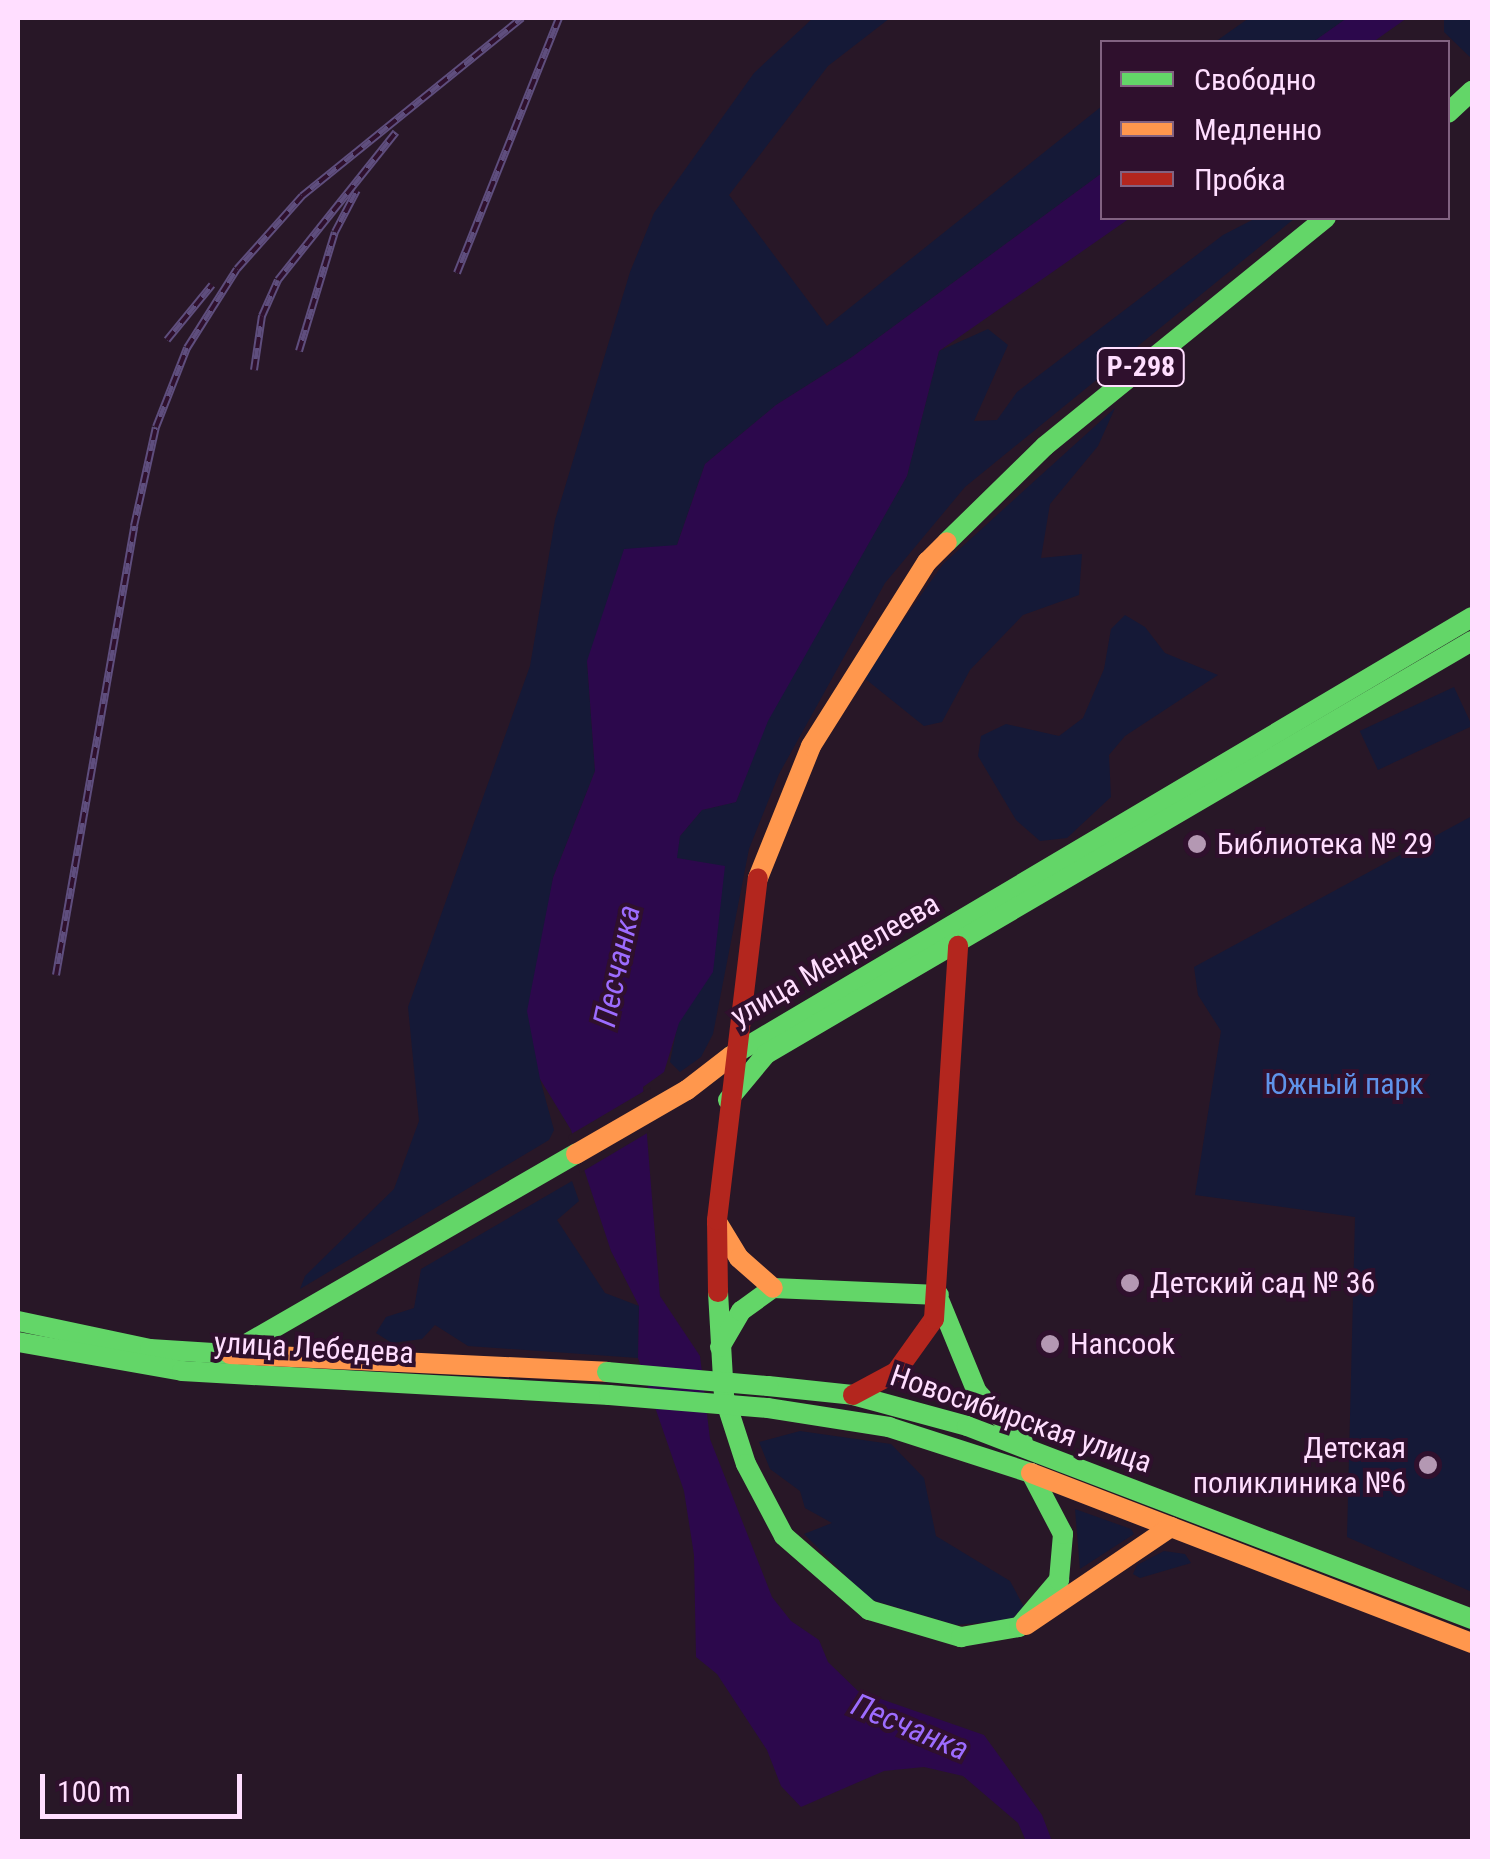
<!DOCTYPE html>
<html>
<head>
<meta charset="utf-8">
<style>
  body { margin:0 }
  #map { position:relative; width:1490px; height:1859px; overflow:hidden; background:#281727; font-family:"Roboto Condensed",sans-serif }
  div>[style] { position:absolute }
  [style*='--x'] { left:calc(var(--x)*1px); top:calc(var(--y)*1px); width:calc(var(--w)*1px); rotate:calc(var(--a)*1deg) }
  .green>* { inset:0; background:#151937; transform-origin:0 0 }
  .water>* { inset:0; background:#2c084c }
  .pier>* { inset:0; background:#281727 }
  .fast>* { height:20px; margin:-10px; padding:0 10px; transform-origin:10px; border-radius:10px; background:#63d668 }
  .slow>* { height:20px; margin:-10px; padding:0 10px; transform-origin:10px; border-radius:10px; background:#ff974d }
  .jam>* { height:20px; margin:-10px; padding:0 10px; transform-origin:10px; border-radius:10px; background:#b3261e }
  .rail>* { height:8px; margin-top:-4px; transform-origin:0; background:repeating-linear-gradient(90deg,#2f102d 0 11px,#5f4e7e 0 22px); box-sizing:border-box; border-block:2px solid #5f4e7e }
  .fast-bridge>* { height:20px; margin:-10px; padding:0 10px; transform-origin:10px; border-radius:10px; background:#63d668 }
  .dots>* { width:28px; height:28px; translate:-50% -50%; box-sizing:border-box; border:5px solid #2f102d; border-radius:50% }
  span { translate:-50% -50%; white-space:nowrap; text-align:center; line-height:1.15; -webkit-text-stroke:8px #2f102d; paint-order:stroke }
  .shield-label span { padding:2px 8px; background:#2f102d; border:2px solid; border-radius:8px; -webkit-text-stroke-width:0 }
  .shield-label { font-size:28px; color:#ffdeff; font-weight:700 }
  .poi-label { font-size:30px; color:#ffdeff }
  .left { translate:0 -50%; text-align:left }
  .right { translate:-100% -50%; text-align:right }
  .street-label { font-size:30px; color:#ffdeff }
  .park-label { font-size:30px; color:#5f93e9 }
  .water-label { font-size:32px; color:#9d6cff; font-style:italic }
  .frame { position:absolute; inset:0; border:20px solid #ffdeff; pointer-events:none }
  .legend { position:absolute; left:1100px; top:40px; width:350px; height:180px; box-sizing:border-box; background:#2f102d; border:2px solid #826281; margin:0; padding:12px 18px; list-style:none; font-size:30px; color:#ffdeff }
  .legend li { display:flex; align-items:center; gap:20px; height:50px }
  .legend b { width:50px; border:2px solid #826281 }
  .scale { position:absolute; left:40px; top:1774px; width:202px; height:45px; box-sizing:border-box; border:5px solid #ffdeff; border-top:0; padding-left:12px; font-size:30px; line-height:35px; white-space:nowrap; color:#ffdeff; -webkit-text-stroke:8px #2f102d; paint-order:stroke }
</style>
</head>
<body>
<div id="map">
  <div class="green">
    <div style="clip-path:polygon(813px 18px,890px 18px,828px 66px,729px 195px,827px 326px,1102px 106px,1102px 173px,852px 357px,776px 405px,705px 464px,677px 545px,587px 661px,595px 771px,553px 878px,540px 1079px,554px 1130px,549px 1140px,300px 1289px,305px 1276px,394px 1189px,419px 1121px,408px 1007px,530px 666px,555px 520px,630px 272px,654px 213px,754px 73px)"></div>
    <div style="clip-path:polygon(1249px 18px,1347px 18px,1313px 42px,1215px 42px)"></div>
    <div style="clip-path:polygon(1444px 18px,1472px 18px,1472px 59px,1444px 32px)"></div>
    <div style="clip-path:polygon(1256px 218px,1295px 218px,965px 487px,885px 583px,779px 774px,749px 849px,713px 1034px,701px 1057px,680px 1072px,670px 1062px,678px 1023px,725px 867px,676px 858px,680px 836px,702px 810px,736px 802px,767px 721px,907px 476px,939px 351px,988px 329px,1008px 345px,974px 421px,997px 420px,1017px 392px,1223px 235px)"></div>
    <div style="clip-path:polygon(1115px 408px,1098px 446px,1050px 504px,1041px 558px,1082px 554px,1079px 595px,1023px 615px,970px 670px,942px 722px,924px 726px,863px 677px,943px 564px)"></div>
    <div style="clip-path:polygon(1125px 615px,1145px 627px,1165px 653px,1218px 675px,1125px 736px,1109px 755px,1111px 797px,1067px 838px,1040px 841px,1016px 820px,978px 756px,981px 736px,1006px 724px,1059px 736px,1083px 718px,1104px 669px,1111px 629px)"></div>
    <div style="left:1454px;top:687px;width:43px;height:104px;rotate:65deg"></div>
    <div style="clip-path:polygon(1472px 816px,1472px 1592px,1347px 1537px,1355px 1217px,1195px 1195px,1221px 1031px,1198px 995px,1194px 967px)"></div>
    <div style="clip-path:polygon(572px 1181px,579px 1201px,557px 1220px,605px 1293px,639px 1306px,638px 1358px,468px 1346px,435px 1325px,422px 1339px,392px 1343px,376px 1333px,386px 1317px,414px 1308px,421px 1269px)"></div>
    <div style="clip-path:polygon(800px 1431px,891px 1444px,924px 1478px,936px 1536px,1010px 1581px,1024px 1607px,1011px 1620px,956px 1625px,869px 1599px,804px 1534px,832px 1523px,805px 1508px,800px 1491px,770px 1469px,759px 1442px)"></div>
    <div style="clip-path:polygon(1075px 1509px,1131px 1529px,1134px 1534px,1080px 1569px)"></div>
    <div style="clip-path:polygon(1164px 1551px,1185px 1554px,1191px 1563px,1140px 1578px,1133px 1574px,1137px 1565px)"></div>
  </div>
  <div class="water">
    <div style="clip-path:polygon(1347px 18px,1407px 18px,1373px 42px,1313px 42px)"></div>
    <div style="clip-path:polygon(1102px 173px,1102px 218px,1130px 218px,939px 351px,907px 476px,768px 721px,736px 802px,702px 810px,680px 836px,677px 858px,725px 866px,713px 972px,679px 1023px,664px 1072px,643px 1087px,660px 1296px,700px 1356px,710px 1439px,772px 1597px,791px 1621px,819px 1640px,828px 1662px,858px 1691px,984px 1735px,1042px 1815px,1052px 1841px,1026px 1841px,1018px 1823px,963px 1776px,924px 1767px,884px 1771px,801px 1807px,781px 1786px,767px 1750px,717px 1674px,696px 1657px,694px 1555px,684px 1491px,638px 1358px,639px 1306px,611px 1251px,571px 1130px,540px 1079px,527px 1011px,553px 878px,595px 771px,587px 661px,624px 549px,677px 545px,705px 464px,776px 405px,852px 357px)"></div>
  </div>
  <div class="pier">
    <div style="clip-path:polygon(651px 1087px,649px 1132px,580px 1173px,568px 1136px)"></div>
  </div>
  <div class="fast">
    <div style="--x:1448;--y:113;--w:33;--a:-43"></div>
    <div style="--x:947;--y:542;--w:137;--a:-44.4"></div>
    <div style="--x:1045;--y:446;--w:362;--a:-39.1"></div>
    <div style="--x:731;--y:1056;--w:861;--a:-30.64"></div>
    <div style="--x:728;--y:1100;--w:60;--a:-50.4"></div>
    <div style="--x:766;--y:1054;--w:818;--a:-30.33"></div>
    <div style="--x:718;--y:1292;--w:104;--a:86.7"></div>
    <div style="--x:724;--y:1396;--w:71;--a:72.1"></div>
    <div style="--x:746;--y:1464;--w:81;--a:62.2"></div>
    <div style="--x:784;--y:1536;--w:113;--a:41"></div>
    <div style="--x:869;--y:1610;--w:96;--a:16.4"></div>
    <div style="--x:961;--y:1637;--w:59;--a:-9.8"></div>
    <div style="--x:1019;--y:1627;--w:62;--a:-49.6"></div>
    <div style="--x:1059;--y:1580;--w:46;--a:-85"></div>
    <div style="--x:1063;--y:1534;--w:69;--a:-117.7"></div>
    <div style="--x:1031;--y:1473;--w:149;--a:-162.1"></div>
    <div style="--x:889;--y:1427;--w:122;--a:-171.1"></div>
    <div style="--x:940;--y:1302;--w:97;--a:67.7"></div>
    <div style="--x:977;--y:1392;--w:68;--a:47.4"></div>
    <div style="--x:18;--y:1321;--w:135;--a:12"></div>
    <div style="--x:150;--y:1349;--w:79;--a:3.6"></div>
    <div style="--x:229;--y:1354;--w:401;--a:-30"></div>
    <div style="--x:18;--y:1342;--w:167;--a:10"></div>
    <div style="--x:182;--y:1371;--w:428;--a:3.2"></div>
    <div style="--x:720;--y:1347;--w:42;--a:-59.7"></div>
    <div style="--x:741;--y:1311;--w:39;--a:-36"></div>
    <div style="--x:773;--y:1288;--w:166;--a:2.4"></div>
    <div style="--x:768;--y:1386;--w:85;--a:6"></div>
    <div style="--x:853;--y:1395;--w:118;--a:15.2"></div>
    <div style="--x:967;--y:1426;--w:541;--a:20.92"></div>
  </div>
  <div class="slow">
    <div style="--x:758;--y:878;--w:142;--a:-68.1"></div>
    <div style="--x:811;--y:746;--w:218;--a:-57.8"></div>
    <div style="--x:927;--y:562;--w:28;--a:-45"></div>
    <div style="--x:576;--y:1154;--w:128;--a:-30"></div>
    <div style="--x:687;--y:1090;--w:56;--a:-37.7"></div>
    <div style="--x:717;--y:1222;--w:42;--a:58.6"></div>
    <div style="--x:739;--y:1258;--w:45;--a:41.4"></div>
    <div style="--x:230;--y:1354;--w:377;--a:2.7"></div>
    <div style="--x:1031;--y:1473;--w:473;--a:21.1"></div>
    <div style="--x:1026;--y:1625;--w:175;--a:-34.1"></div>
  </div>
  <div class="jam">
    <div style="--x:718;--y:1292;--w:72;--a:-90.8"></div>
    <div style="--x:717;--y:1220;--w:344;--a:-83.2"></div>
    <div style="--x:853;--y:1395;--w:49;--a:-28.1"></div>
    <div style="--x:896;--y:1372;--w:65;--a:-54.4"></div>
    <div style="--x:934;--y:1319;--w:374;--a:-86.3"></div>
  </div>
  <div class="rail">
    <div style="--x:457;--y:273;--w:275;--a:-68.2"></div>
    <div style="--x:167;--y:340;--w:71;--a:-50.7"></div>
    <div style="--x:299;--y:351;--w:124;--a:-73.2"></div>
    <div style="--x:335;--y:232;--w:47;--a:-62.4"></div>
    <div style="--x:254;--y:370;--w:55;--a:-81.6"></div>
    <div style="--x:262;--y:316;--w:39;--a:-66"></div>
    <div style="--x:278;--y:280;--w:189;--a:-51.4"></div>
    <div style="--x:56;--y:975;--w:456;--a:-80.1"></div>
    <div style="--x:134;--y:526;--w:101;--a:-77.5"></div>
    <div style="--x:156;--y:427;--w:85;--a:-68.6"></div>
    <div style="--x:187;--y:348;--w:93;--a:-57.7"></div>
    <div style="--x:237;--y:269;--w:98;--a:-48.3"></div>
    <div style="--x:302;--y:196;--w:283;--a:-39"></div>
  </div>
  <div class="fast-bridge">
    <div style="--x:607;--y:1372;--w:162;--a:5"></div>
    <div style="--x:609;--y:1395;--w:160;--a:4.7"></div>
  </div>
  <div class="dots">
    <div style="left:1197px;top:844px;background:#b498b3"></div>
    <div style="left:1130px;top:1283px;background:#b498b3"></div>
    <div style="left:1050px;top:1344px;background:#b498b3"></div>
    <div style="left:1428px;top:1465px;background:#b498b3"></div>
  </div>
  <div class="shield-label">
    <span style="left:1141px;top:367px">Р-298</span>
  </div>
  <div class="poi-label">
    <span class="left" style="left:1217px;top:844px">Библиотека № 29</span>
    <span class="left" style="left:1150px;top:1283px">Детский сад № 36</span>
    <span class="left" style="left:1070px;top:1344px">Hancook</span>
    <span class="right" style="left:1406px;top:1465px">Детская<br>поликлиника №6</span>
  </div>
  <div class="street-label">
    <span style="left:835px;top:960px;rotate:-30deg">улица Менделеева</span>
    <span style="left:314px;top:1348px;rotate:3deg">улица Лебедева</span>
    <span style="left:1021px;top:1419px;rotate:19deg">Новосибирская улица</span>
  </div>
  <div class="park-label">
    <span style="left:1344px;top:1084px">Южный парк</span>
  </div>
  <div class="water-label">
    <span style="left:617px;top:966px;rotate:-78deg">Песчанка</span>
    <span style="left:910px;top:1727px;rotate:23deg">Песчанка</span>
  </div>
  <div class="frame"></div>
  <ul class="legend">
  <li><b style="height:12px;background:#63d668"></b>Свободно</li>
  <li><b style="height:12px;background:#ff974d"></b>Медленно</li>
  <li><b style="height:12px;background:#b3261e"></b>Пробка</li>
  </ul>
  <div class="scale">100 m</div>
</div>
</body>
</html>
